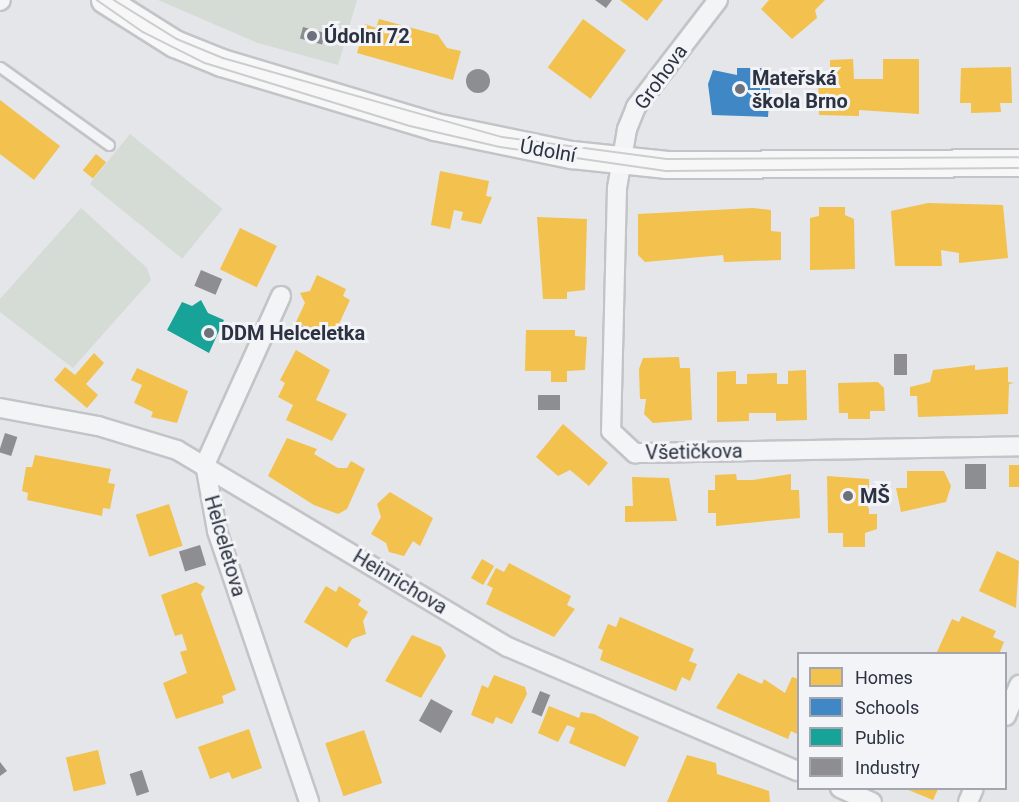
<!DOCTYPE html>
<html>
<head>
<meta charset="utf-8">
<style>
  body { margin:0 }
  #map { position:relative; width:1019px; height:802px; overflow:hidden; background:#e4e6e9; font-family:Roboto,sans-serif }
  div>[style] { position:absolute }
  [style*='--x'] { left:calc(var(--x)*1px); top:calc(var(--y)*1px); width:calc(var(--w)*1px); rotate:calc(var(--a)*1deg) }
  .green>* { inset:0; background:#d4dcd5; transform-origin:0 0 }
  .homes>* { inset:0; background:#f2c14e; transform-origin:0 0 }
  .schools>* { inset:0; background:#3f88c5 }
  .public>* { inset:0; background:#17a398 }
  .industry>* { inset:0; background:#8d8d92; transform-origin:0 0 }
  .round { border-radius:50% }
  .roads { filter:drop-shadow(2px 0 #c2c4c7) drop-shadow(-2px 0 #c2c4c7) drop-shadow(0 2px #c2c4c7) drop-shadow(0 -2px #c2c4c7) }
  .lane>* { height:9px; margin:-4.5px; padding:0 4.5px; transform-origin:4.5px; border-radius:4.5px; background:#f3f4f5 }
  .street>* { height:18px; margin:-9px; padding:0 9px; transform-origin:9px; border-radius:9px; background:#f3f4f5 }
  .secondary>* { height:26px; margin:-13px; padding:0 13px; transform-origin:13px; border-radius:13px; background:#f7f7f7 }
  .tram>* { height:1.5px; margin:-0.75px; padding:0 0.75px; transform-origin:0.75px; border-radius:0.75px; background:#cccdd0 }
  .dots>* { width:16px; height:16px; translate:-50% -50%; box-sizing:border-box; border:3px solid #f2f4f7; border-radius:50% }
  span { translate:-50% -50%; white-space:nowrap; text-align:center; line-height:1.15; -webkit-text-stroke:6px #f2f4f7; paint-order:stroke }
  .poi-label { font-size:20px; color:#2c3241; font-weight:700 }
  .left { translate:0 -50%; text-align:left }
  .street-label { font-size:20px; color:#2c3241 }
  .legend { position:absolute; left:797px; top:652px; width:210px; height:138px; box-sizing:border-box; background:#f2f4f7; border:2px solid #a3a6ae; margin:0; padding:8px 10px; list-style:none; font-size:18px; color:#2c3241 }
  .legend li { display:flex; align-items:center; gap:12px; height:30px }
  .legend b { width:30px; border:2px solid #a3a6ae }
</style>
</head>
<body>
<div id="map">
  <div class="green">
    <div style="clip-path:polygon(158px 0,357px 0,338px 65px,258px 43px)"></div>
    <div style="left:130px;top:134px;width:119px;height:64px;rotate:39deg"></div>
    <div style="clip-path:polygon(81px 208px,147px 268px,151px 280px,73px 368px,0 312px,0 299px)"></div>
  </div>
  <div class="homes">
    <div style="clip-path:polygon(620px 0,663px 0,647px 21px)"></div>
    <div style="clip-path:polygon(769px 0,825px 0,815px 10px,817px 18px,792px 39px,761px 9px)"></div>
    <div style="clip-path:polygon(379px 19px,438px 35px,447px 48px,461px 51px,453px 80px,357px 53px,365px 24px,376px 28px)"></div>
    <div style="left:583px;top:19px;width:53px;height:60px;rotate:36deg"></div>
    <div style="clip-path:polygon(853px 59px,854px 79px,883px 79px,883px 59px,919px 59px,919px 114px,859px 110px,859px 116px,819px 115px,818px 72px,830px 72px,830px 60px)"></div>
    <div style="clip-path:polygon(1011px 67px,1012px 103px,1000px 103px,1001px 112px,971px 113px,971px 103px,960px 103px,961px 68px)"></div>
    <div style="clip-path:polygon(0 100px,60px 146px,34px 180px,0 154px)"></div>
    <div style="left:96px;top:154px;width:13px;height:21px;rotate:39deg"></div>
    <div style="clip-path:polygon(440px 171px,489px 181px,486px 196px,492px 197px,481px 224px,461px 220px,463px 212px,454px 210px,450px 229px,431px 225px)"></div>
    <div style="clip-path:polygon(928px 203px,1003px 205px,1008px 258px,959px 263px,959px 253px,941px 250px,942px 266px,895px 266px,891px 211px)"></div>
    <div style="clip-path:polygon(819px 207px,845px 207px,845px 215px,854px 219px,855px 269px,810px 270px,810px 218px,819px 216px)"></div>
    <div style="clip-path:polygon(753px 208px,771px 210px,771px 231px,781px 232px,781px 260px,724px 262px,723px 255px,645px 262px,638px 255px,638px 214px)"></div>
    <div style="clip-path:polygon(537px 217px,587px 219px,585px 290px,567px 292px,567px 299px,543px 299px)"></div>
    <div style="left:240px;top:228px;width:41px;height:46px;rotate:26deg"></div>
    <div style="clip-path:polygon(317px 275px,346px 289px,343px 296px,350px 300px,332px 339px,296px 322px,305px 303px,300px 293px,310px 291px)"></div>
    <div style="clip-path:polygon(526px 330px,575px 330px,575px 336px,587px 337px,585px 370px,567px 371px,567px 382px,551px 382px,551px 371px,525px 371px)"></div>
    <div style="clip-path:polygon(296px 350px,330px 370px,316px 400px,347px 414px,332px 441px,286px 420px,293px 405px,278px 397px,285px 383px,280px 380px)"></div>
    <div style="clip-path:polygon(94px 353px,104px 363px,86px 384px,98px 395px,87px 408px,54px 380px,65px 367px,75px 375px)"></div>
    <div style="clip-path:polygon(679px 357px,680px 368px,690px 368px,692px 420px,653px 423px,644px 414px,646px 399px,640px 399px,639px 369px,643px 358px)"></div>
    <div style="clip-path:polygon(975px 365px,975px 370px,1008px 367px,1008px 382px,1014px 383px,1009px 384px,1008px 414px,918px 417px,917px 396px,910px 396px,910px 387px,930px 382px,933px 370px)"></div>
    <div style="clip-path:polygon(137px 368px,188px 391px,177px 423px,151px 417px,153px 412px,134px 403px,142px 385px,131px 380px)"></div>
    <div style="clip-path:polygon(806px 370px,807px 420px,776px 421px,776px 413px,749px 413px,749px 421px,717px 422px,717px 372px,736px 371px,736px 384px,747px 384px,747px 374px,777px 373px,777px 384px,788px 384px,788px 371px)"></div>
    <div style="clip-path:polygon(878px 382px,884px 388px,885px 411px,870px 411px,870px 419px,848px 419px,848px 413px,839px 413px,838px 383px)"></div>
    <div style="clip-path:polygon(563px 424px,608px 463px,589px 486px,570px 470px,558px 476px,536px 457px)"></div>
    <div style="clip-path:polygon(287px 438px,317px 449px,314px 454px,338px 468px,347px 468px,351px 461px,365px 469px,347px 509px,338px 514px,314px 505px,268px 476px)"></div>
    <div style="clip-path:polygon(35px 455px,111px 469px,108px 483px,115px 484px,110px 509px,103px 508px,102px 516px,27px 500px,28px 493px,22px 491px,26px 467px,32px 467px)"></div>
    <div style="left:1009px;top:465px;width:10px;height:22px"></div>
    <div style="clip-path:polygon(907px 471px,944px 471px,951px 486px,946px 502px,901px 512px,896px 488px,907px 488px)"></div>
    <div style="clip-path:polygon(736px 474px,737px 480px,753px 480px,791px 474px,791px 490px,799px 490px,800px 518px,716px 526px,716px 513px,708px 513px,708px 490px,715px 490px,715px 475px)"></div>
    <div style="clip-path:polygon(827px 476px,869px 479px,869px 514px,877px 514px,877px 529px,865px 533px,865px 547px,843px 547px,843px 533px,828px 533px)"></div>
    <div style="clip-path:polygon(632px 477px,669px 478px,677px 521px,625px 522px,625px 506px,633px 506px)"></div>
    <div style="clip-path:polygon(390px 492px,433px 518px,420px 546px,413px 541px,404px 556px,389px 552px,386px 543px,371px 534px,381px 517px,377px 504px)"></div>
    <div style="left:169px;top:504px;width:44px;height:35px;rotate:72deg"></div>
    <div style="clip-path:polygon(997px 551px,1019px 561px,1016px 608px,979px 591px)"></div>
    <div style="left:482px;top:559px;width:14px;height:22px;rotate:30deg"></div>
    <div style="clip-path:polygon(509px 563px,571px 596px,567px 605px,575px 609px,554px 637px,486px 604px,493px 588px,487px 585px,496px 568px,504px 572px)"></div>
    <div style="clip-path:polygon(196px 582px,205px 587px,201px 594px,236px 690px,222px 696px,224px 703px,176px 719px,163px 683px,187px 673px,180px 652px,187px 650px,182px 634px,175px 636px,161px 595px)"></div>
    <div style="clip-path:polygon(326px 586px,336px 592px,339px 586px,361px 600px,358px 605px,368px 612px,363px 621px,366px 634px,352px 639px,347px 648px,304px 622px)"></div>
    <div style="clip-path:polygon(962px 616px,996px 631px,993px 637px,1004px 642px,999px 654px,936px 654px,952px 619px,959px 622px)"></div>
    <div style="clip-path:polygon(620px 617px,694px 649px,689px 661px,697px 664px,690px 681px,682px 677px,676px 691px,600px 660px,603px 650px,598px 648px,608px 624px,616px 627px)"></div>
    <div style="clip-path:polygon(412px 635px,441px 647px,446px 656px,421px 698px,385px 681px)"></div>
    <div style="clip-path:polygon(738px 673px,762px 684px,764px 679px,785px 693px,792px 677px,798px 679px,797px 734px,791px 731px,788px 739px,716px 708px)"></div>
    <div style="clip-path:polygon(494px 675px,525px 687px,527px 694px,512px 724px,496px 717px,493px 724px,471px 715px,482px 685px,488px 688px)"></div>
    <div style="clip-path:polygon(549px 706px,579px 718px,581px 712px,594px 714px,639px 737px,625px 767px,569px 743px,575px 728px,567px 725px,558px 742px,538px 733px)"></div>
    <div style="clip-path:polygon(249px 729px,262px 768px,232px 779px,229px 772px,210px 779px,198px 747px)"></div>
    <div style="left:364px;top:730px;width:56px;height:41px;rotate:71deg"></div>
    <div style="left:98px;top:750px;width:35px;height:33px;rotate:77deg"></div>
    <div style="clip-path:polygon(687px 755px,716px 763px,717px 774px,769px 791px,770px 802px,667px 802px)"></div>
    <div style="clip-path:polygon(906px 789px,938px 789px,933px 800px)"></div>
  </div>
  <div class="schools">
    <div style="clip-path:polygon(737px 68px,764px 68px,764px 75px,771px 75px,768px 117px,712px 115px,708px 84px,713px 70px,737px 75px)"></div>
  </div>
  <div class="public">
    <div style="clip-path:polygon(201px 300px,208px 313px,224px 320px,209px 353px,167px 330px,182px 302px,192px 306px)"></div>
  </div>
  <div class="industry">
    <div style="clip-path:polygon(595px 0,612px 0,606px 8px)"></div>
    <div style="left:303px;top:27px;width:23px;height:12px;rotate:15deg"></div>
    <div class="round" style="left:466px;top:69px;width:24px;height:24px"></div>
    <div style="left:201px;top:270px;width:23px;height:17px;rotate:23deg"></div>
    <div style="left:297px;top:323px;width:16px;height:10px;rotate:27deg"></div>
    <div style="left:894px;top:354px;width:13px;height:21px"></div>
    <div style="left:538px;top:395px;width:22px;height:15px"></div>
    <div style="left:5px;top:433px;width:13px;height:20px;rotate:18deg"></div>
    <div style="left:965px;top:464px;width:21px;height:25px"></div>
    <div style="left:200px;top:545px;width:21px;height:22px;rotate:73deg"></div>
    <div style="left:540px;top:691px;width:11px;height:23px;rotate:22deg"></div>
    <div style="left:431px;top:699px;width:25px;height:25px;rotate:29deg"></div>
    <div style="clip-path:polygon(0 762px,7px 771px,0 776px)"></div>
    <div style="left:142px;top:770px;width:23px;height:13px;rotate:72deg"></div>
  </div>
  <div class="roads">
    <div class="lane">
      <div style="--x:0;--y:67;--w:134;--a:35.6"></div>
    </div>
    <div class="street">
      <div style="--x:718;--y:0;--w:135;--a:127.5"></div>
      <div style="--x:636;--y:107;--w:24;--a:112"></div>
      <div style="--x:627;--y:129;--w:60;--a:99.6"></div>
      <div style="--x:617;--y:188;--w:243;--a:91.4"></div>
      <div style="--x:611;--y:431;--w:33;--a:43"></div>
      <div style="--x:635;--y:453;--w:384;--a:-1"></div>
      <div style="--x:0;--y:1;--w:1;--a:-45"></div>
      <div style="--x:281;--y:296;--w:184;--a:114.3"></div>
      <div style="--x:205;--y:464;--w:68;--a:79.8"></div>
      <div style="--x:217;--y:531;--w:286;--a:71.2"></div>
      <div style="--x:0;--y:408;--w:100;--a:10.4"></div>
      <div style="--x:98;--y:426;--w:83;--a:16.9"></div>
      <div style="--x:177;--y:450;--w:385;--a:30.8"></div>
      <div style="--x:508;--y:647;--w:315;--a:23.2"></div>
      <div style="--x:1006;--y:716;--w:34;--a:-67"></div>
      <div style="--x:840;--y:788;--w:35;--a:24"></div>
      <div style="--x:968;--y:802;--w:15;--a:-67"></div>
    </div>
    <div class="secondary">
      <div style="--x:105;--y:0;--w:83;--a:32.2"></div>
      <div style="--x:175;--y:44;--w:51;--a:22"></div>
      <div style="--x:222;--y:63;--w:222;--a:16.7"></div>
      <div style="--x:435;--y:127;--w:140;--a:11.6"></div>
      <div style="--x:572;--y:155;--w:96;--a:6"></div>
      <div style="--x:667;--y:165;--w:352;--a:-0.3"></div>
    </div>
  </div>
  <div class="tram">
    <div style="--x:97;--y:0;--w:56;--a:34.8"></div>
    <div style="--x:143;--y:32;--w:69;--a:26.6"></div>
    <div style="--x:205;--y:63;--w:214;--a:17.1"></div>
    <div style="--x:410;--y:126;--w:92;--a:13.1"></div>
    <div style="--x:500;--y:147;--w:169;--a:8.2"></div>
    <div style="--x:667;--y:171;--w:352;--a:-0.5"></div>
    <div style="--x:114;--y:0;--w:74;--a:31.8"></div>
    <div style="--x:177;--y:39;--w:50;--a:22.4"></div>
    <div style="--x:223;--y:58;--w:290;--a:15.8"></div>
    <div style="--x:502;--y:137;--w:166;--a:7.6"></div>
    <div style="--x:667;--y:159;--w:352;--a:-0.3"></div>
  </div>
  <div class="dots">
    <div style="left:312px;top:36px;background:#6c717c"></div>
    <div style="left:740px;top:89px;background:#6c717c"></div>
    <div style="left:209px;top:333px;background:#6c717c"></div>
    <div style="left:848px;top:496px;background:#6c717c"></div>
  </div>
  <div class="poi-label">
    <span class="left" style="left:324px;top:36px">Údolní 72</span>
    <span class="left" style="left:752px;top:90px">Mateřská<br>škola Brno</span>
    <span class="left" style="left:221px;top:333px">DDM Helceletka</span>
    <span class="left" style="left:860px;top:496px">MŠ</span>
  </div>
  <div class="street-label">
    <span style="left:661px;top:77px;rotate:-54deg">Grohova</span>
    <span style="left:548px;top:151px;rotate:10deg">Údolní</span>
    <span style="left:694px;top:452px;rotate:-1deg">Všetičkova</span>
    <span style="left:225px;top:546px;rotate:74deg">Helceletova</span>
    <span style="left:400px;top:582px;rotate:31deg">Heinrichova</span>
  </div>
  <ul class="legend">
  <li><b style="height:16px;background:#f2c14e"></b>Homes</li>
  <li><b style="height:16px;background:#3f88c5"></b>Schools</li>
  <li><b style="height:16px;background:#17a398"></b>Public</li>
  <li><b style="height:16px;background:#8d8d92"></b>Industry</li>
  </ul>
</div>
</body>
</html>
